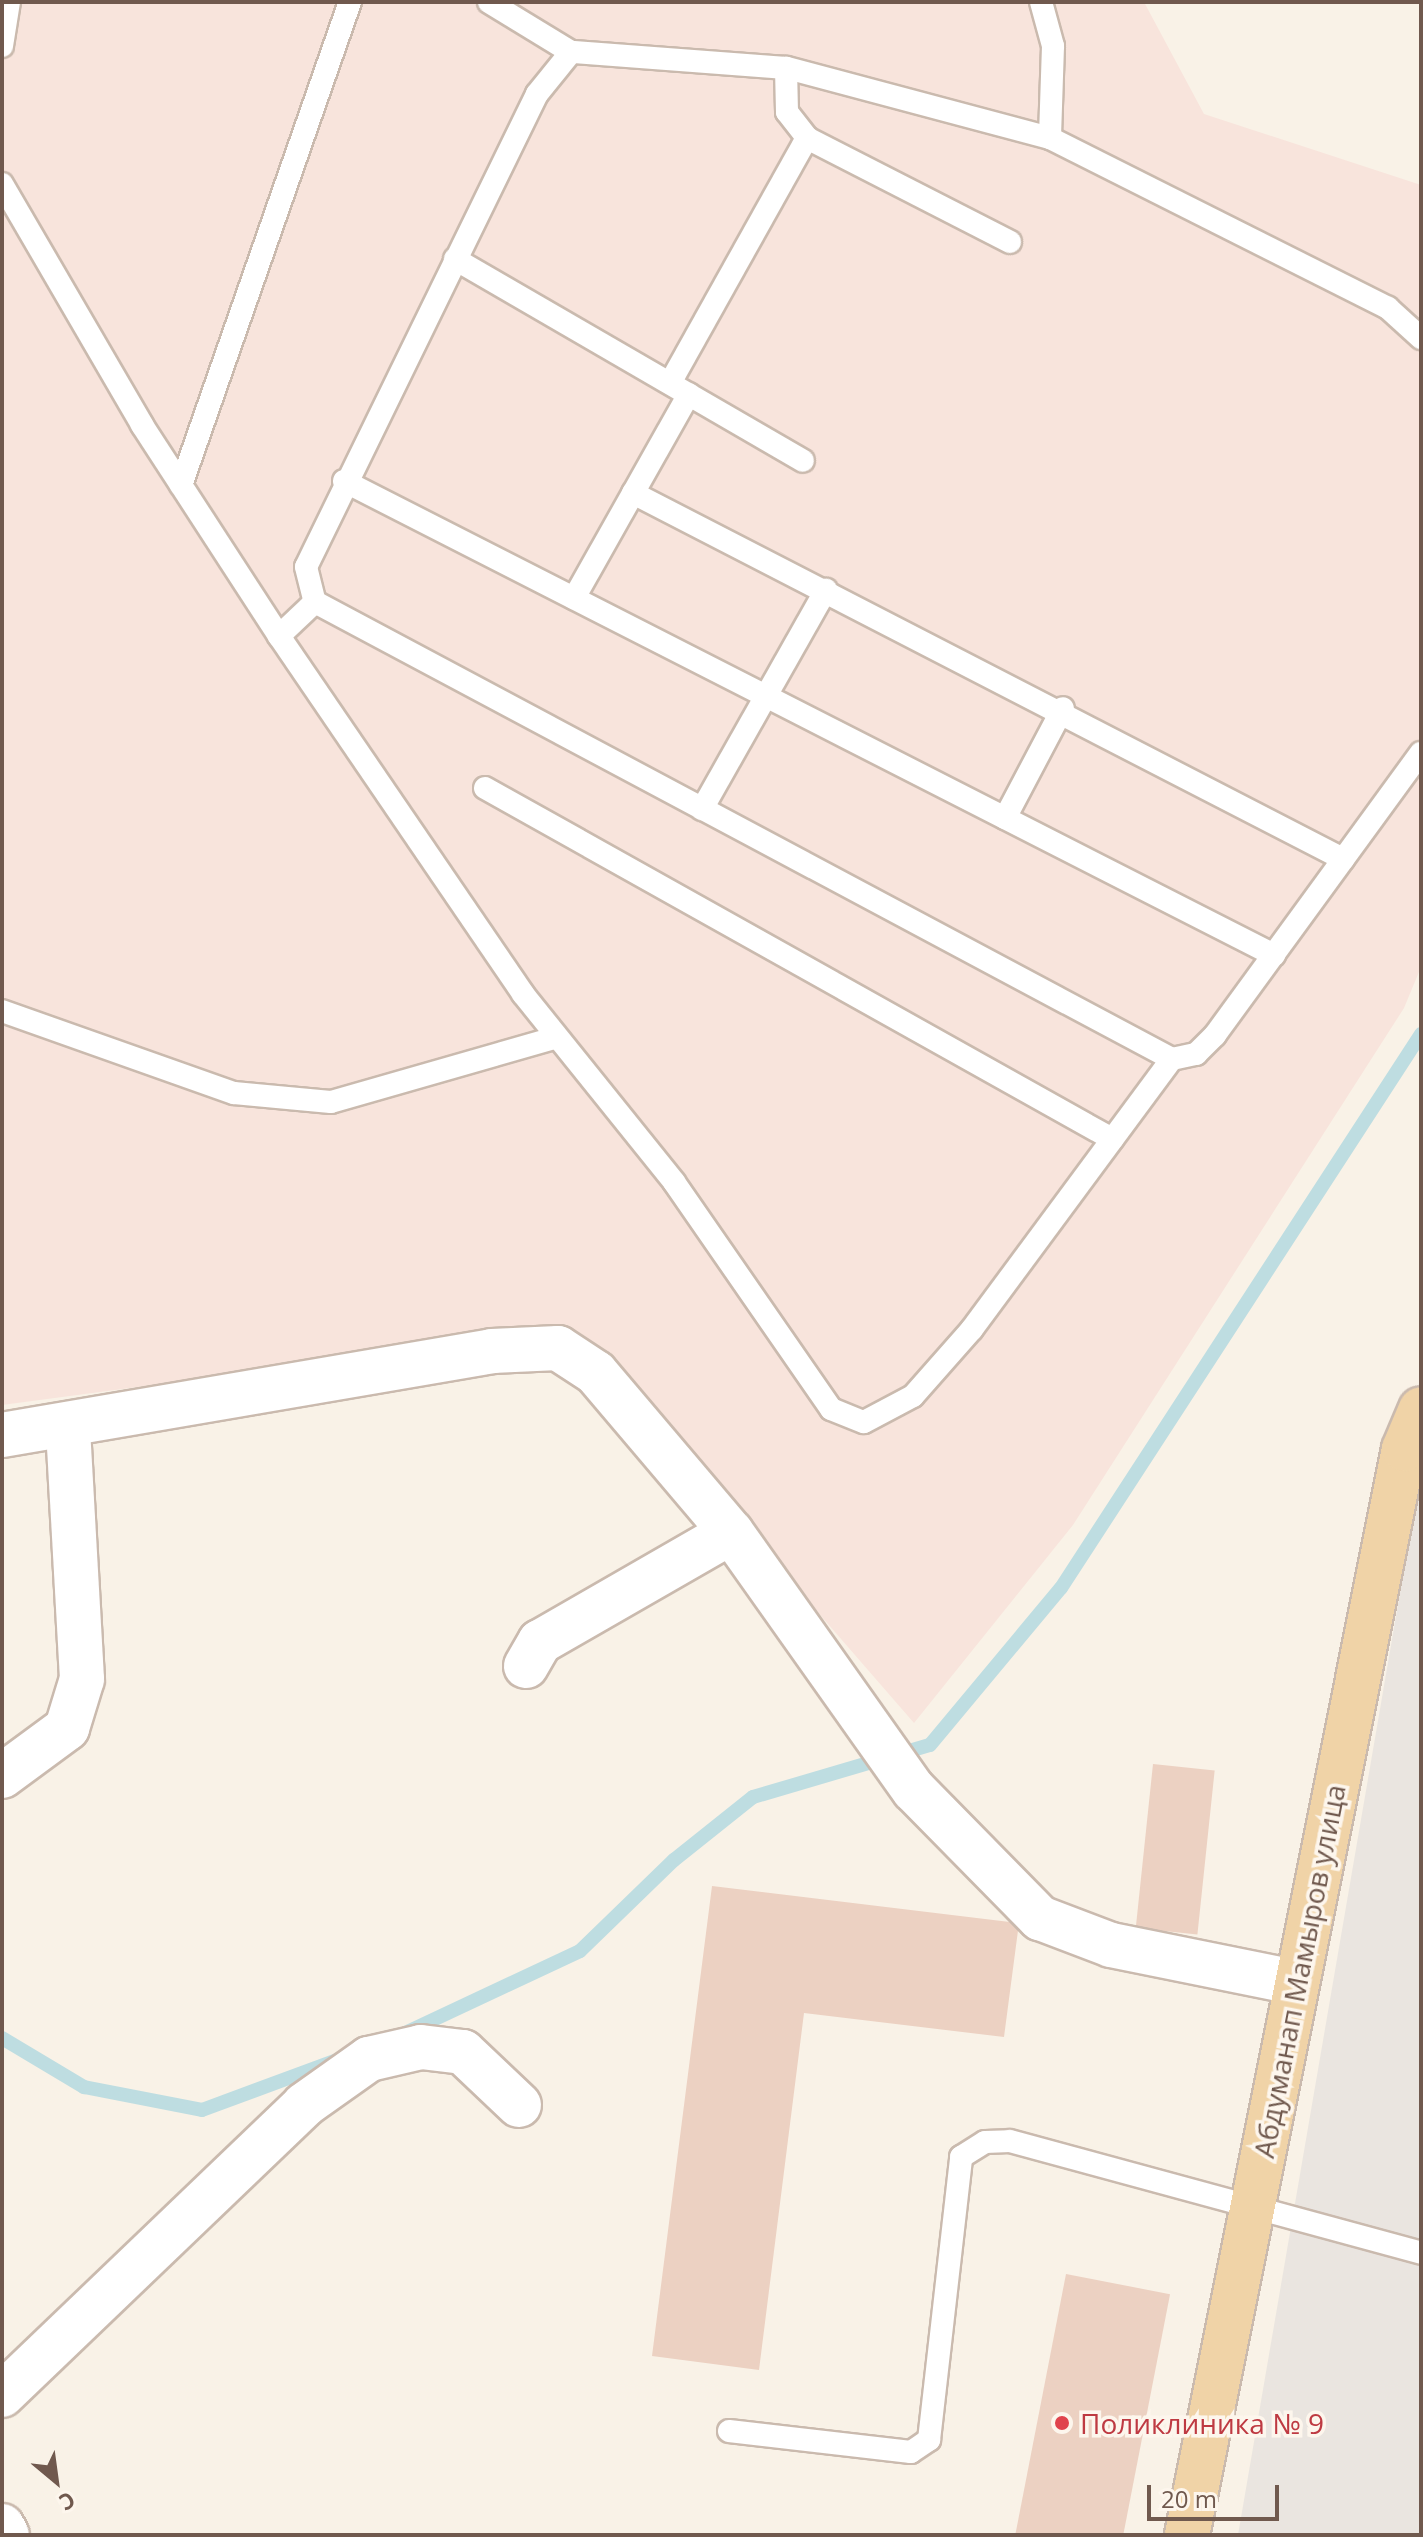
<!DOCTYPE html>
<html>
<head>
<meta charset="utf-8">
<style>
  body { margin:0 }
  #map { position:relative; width:1423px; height:2537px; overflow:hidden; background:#f9f2e7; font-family:"Open Sans",sans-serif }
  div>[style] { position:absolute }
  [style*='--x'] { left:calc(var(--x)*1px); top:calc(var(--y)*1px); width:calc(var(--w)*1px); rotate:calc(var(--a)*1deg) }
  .commercial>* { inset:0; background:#f8e4dc }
  .industrial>* { inset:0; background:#eae5e0 }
  .stream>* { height:14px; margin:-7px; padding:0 7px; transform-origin:7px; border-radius:7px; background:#bedde1 }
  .building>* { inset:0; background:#ecd1c2; transform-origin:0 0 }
  .roads { filter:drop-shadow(2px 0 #cabaae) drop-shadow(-2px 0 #cabaae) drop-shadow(0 2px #cabaae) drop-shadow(0 -2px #cabaae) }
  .lane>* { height:22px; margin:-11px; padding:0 11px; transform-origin:11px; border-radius:11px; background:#fff }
  .street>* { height:44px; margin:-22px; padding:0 22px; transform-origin:22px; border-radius:22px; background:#fff }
  .primary>* { height:44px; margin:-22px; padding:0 22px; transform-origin:22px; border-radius:22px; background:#f0d3a7 }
  .dots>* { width:22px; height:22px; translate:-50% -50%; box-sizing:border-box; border:4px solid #fdf6ed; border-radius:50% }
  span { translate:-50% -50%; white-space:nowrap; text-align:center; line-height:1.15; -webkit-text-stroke:7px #fdf6ed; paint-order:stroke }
  .street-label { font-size:28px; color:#70594e }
  .health-label { font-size:28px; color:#be3a42 }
  .left { translate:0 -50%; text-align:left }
  .frame { position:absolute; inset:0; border:4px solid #70594e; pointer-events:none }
  .north { position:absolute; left:16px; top:2441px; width:80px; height:80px; -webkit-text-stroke:6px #fdf6ed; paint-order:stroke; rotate:151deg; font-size:22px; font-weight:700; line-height:32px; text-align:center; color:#70594e }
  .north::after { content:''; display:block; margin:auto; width:28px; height:36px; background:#70594e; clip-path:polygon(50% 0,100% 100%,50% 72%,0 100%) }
  .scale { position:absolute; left:1147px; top:2485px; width:132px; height:36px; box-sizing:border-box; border:4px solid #70594e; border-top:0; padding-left:10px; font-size:24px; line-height:28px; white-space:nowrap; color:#70594e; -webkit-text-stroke:6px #fdf6ed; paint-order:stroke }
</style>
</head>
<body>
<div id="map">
  <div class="commercial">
    <div style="clip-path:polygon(2px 2px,1144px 2px,1204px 114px,1421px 185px,1421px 967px,1404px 1008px,1073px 1525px,914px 1723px,572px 1329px,2px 1405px)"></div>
  </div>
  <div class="industrial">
    <div style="clip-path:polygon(1421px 1486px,1421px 2535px,1238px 2535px,1417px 1494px)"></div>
  </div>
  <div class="stream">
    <div style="--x:405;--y:2033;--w:193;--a:-25.1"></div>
    <div style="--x:580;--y:1951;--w:131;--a:-44.1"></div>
    <div style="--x:674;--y:1860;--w:101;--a:-38.6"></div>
    <div style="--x:753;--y:1797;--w:184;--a:-16.4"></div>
    <div style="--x:930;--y:1745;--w:204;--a:-50.2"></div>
    <div style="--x:1061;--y:1588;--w:661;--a:-56.98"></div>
    <div style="--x:2;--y:2038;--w:96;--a:30.9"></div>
    <div style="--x:84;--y:2087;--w:120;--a:11"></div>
    <div style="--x:202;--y:2110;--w:144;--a:-20.3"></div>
  </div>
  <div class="building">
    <div style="left:1153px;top:1764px;width:62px;height:165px;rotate:6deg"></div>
    <div style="clip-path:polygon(712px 1886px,1019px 1923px,1004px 2037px,804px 2013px,759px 2370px,652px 2356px)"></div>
    <div style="left:1066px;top:2274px;width:106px;height:266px;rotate:11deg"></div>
  </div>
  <div class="roads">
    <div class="lane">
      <div style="--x:489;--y:2;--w:96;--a:31.4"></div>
      <div style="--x:1041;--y:2;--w:46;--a:74.7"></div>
      <div style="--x:1053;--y:46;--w:92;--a:91.9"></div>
      <div style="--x:2;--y:46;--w:45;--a:-81"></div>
      <div style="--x:786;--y:68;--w:44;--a:88.7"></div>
      <div style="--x:787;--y:112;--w:33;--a:52"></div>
      <div style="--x:807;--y:138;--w:228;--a:27.1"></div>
      <div style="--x:2;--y:184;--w:279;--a:59.8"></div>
      <div style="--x:142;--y:425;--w:252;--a:57"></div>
      <div style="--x:279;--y:636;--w:433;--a:55.7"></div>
      <div style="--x:523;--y:994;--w:241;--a:51.2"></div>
      <div style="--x:674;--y:1182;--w:276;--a:55.3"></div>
      <div style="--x:831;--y:1409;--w:35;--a:22"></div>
      <div style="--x:864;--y:1422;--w:55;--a:-28"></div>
      <div style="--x:913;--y:1396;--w:89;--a:-48.6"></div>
      <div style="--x:972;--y:1329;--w:336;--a:-53.5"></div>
      <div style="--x:455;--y:259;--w:402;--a:30.1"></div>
      <div style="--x:1421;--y:338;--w:45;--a:-137.7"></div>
      <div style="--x:1388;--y:308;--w:378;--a:-153.3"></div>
      <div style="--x:1050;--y:138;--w:273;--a:-165.1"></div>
      <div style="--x:786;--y:68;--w:216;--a:-175.7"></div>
      <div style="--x:571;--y:52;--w:54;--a:129"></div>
      <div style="--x:537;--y:94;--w:526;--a:116.03"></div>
      <div style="--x:306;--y:567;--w:36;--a:76"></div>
      <div style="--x:315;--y:602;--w:971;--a:28.07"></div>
      <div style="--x:1172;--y:1059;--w:25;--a:-12"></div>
      <div style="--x:1196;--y:1054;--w:27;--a:-45"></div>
      <div style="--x:1215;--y:1035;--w:349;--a:-53.9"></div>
      <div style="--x:670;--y:383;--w:281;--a:-60.8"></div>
      <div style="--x:344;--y:481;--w:1044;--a:27.01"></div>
      <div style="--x:181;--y:485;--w:512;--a:-70.72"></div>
      <div style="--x:633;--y:493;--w:799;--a:27.27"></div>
      <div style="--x:574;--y:598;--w:234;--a:-60.6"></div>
      <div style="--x:279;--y:636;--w:50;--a:-43.4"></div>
      <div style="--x:485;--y:788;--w:719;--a:29.24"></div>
      <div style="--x:702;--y:809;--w:252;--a:-60.5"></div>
      <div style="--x:1005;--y:818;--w:124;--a:-62.2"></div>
      <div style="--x:2;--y:1011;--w:246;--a:19.5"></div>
      <div style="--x:234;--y:1093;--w:97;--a:5.3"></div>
      <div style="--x:331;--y:1102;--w:235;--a:-16"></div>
      <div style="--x:729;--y:2431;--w:183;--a:6.6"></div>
      <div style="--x:911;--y:2452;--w:22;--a:-34"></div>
      <div style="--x:929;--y:2440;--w:285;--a:-83.5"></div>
      <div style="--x:961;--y:2157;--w:28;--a:-32"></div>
      <div style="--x:985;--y:2142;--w:25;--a:-2"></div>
      <div style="--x:1010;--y:2141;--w:426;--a:15.2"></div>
    </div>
    <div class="street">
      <div style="--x:2;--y:1435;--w:497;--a:-9.7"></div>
      <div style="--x:492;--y:1351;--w:66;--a:-2.6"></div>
      <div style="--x:558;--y:1348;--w:45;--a:33.3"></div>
      <div style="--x:596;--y:1373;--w:209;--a:49.7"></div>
      <div style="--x:731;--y:1532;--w:316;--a:54.7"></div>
      <div style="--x:914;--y:1790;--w:180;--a:45.5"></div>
      <div style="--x:1040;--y:1918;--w:76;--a:20.8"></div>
      <div style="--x:1111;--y:1945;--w:187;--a:11.4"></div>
      <div style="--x:526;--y:1666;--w:28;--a:-60"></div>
      <div style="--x:540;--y:1642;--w:220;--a:-29.9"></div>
      <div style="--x:2;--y:1776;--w:81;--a:-36.4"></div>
      <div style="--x:67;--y:1728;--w:51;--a:-73"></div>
      <div style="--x:82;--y:1679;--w:250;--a:-93.2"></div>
      <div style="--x:2;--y:2395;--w:419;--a:-43.8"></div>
      <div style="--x:304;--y:2105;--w:80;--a:-35.3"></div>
      <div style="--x:369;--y:2059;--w:53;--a:-13"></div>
      <div style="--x:421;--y:2047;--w:42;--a:6.8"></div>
      <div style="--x:463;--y:2052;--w:77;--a:43.4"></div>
      <div style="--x:2;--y:2526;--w:10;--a:61"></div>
    </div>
    <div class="primary">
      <div style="--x:1187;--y:2535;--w:1107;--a:-78.7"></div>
      <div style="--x:1404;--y:1449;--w:43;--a:-67"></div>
    </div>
  </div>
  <div class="dots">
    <div style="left:1062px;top:2423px;background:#e0444e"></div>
  </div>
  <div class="street-label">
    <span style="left:1299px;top:1971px;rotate:-79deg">Абдуманап Мамыров улица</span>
  </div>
  <div class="health-label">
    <span class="left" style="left:1080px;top:2423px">Поликлиника № 9</span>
  </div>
  <div class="frame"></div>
  <div class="north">С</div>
  <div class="scale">20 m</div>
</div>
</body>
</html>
